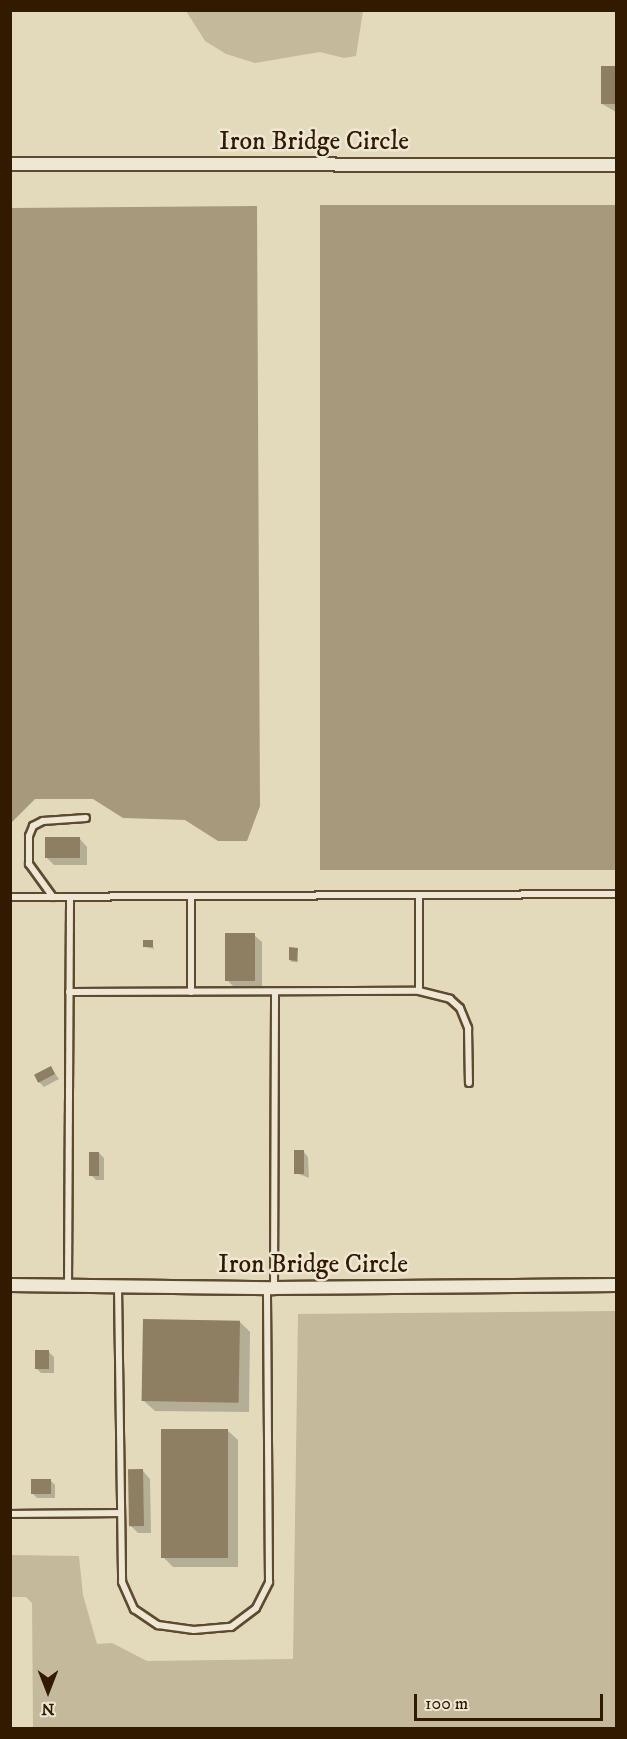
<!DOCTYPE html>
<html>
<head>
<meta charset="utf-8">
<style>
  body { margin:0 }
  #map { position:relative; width:627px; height:1739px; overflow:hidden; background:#e3dabc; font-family:"IM FELL DW Pica",serif }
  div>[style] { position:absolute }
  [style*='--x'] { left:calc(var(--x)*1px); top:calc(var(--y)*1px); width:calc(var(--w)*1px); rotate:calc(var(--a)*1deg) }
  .green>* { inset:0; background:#c5b99c }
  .water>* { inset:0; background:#a7997c; transform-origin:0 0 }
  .shadow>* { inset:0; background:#0003 }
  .building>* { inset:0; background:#8e7e62; transform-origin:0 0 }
  .roads { filter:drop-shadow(2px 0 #5e4a2f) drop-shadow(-2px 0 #5e4a2f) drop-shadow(0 2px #5e4a2f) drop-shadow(0 -2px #5e4a2f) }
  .lane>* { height:6px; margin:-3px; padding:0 3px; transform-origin:3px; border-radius:3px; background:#ede7d3 }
  .street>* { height:12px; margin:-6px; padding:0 6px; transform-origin:6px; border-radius:6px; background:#ede7d3 }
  span { translate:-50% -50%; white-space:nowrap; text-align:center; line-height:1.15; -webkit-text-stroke:5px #ede7d3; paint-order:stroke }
  .street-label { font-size:26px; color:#321a00 }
  .frame { position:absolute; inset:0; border:12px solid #321a00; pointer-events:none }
  .north { position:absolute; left:18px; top:1661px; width:60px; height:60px; -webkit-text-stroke:4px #ede7d3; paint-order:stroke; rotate:180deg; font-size:16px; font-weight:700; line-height:24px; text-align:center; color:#321a00 }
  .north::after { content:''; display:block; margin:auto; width:21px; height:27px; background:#321a00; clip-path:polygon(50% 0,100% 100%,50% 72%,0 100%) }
  .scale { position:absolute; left:414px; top:1694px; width:189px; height:27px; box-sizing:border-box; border:3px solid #321a00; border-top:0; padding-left:8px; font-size:18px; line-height:21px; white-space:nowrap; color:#321a00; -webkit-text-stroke:4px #ede7d3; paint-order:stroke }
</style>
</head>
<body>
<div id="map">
  <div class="green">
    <div style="clip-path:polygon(186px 11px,363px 11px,356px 56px,344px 58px,320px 52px,255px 63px,226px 54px,205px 41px)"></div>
    <div style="clip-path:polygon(616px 1311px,616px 1728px,33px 1728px,32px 1603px,26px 1597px,11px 1597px,11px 1555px,79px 1556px,83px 1595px,97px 1644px,112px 1643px,147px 1661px,293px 1659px,298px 1314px)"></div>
  </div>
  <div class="water">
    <div style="left:616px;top:205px;width:665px;height:296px;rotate:90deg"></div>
    <div style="clip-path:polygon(257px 206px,260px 806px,247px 841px,218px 841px,185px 820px,123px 818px,93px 799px,35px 799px,11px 823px,11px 208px)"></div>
  </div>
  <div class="shadow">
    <div style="clip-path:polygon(603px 67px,616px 67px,616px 112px,602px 104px)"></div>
    <div style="clip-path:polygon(80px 839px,87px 847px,87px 865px,54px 865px,47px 858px)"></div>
    <div style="clip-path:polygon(254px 935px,262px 942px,262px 988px,235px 988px,227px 980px)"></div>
    <div style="clip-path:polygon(152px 942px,154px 949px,145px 947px)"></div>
    <div style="clip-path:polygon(297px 949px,298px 962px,292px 962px,290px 960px)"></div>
    <div style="clip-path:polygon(51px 1068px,59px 1079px,44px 1087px,39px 1082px)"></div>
    <div style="clip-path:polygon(304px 1152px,308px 1157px,309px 1178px,296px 1173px)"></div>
    <div style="clip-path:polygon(99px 1153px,104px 1158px,104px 1180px,96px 1180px,91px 1175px)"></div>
    <div style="clip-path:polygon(239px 1321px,250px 1332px,249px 1412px,155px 1411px,144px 1401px)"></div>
    <div style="clip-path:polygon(49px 1352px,54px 1357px,54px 1373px,41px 1373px,36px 1368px)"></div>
    <div style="clip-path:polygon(227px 1430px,238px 1440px,238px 1567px,173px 1567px,163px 1557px)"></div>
    <div style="clip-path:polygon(143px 1471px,150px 1479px,151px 1533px,138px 1533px,131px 1526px)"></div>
    <div style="clip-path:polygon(50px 1480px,55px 1485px,55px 1498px,37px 1498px,32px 1493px)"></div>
  </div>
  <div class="building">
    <div style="left:601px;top:66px;width:15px;height:38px"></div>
    <div style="left:45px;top:837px;width:35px;height:21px"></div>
    <div style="left:255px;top:933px;width:48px;height:30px;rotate:90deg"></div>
    <div style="left:143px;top:940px;width:10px;height:7px"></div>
    <div style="clip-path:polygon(289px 947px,298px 948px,297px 961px,289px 960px)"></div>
    <div style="left:51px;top:1066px;width:9px;height:19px;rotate:63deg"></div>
    <div style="left:294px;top:1150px;width:10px;height:24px"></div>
    <div style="left:89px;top:1152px;width:10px;height:24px"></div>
    <div style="left:143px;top:1319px;width:97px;height:82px;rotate:1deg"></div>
    <div style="left:35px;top:1350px;width:14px;height:19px"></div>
    <div style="left:161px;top:1429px;width:67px;height:129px"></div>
    <div style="left:143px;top:1469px;width:57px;height:15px;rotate:89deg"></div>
    <div style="left:31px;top:1479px;width:20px;height:15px"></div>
  </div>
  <div class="roads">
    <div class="lane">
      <div style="--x:191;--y:896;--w:96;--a:90"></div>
      <div style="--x:10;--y:897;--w:606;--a:-0.28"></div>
      <div style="--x:53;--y:897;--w:41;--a:-126"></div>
      <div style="--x:29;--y:864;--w:28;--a:-90"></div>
      <div style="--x:29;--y:836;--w:11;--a:-68"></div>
      <div style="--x:33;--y:826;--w:11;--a:-27"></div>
      <div style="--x:43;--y:821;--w:43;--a:-4"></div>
      <div style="--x:419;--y:991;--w:96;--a:-90"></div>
      <div style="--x:69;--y:992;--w:350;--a:-0.2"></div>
      <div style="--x:419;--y:991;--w:32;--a:14"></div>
      <div style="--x:450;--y:999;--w:13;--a:42"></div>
      <div style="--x:460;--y:1008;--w:22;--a:68"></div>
      <div style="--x:468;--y:1028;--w:55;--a:89"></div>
      <div style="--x:68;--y:1286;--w:389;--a:-89.7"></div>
      <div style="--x:118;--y:1287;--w:295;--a:89.2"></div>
      <div style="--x:122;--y:1582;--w:30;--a:66"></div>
      <div style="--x:134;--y:1609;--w:29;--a:34"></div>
      <div style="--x:158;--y:1625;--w:36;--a:8"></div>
      <div style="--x:194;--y:1630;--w:37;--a:-5"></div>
      <div style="--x:231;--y:1627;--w:31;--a:-37"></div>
      <div style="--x:256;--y:1608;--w:29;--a:-63"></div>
      <div style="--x:269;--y:1582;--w:294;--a:-90.4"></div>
      <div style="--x:274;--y:1288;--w:296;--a:-89.8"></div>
      <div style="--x:10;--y:1514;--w:111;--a:-0.5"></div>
    </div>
    <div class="street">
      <div style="--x:10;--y:164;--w:606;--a:0.09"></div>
      <div style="--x:10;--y:1285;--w:264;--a:0.7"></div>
      <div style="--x:274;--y:1288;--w:342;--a:-0.5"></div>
    </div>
  </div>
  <div class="street-label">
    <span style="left:314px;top:142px">Iron Bridge Circle</span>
    <span style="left:313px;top:1265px">Iron Bridge Circle</span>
  </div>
  <div class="frame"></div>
  <div class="north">N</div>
  <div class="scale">100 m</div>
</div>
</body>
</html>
